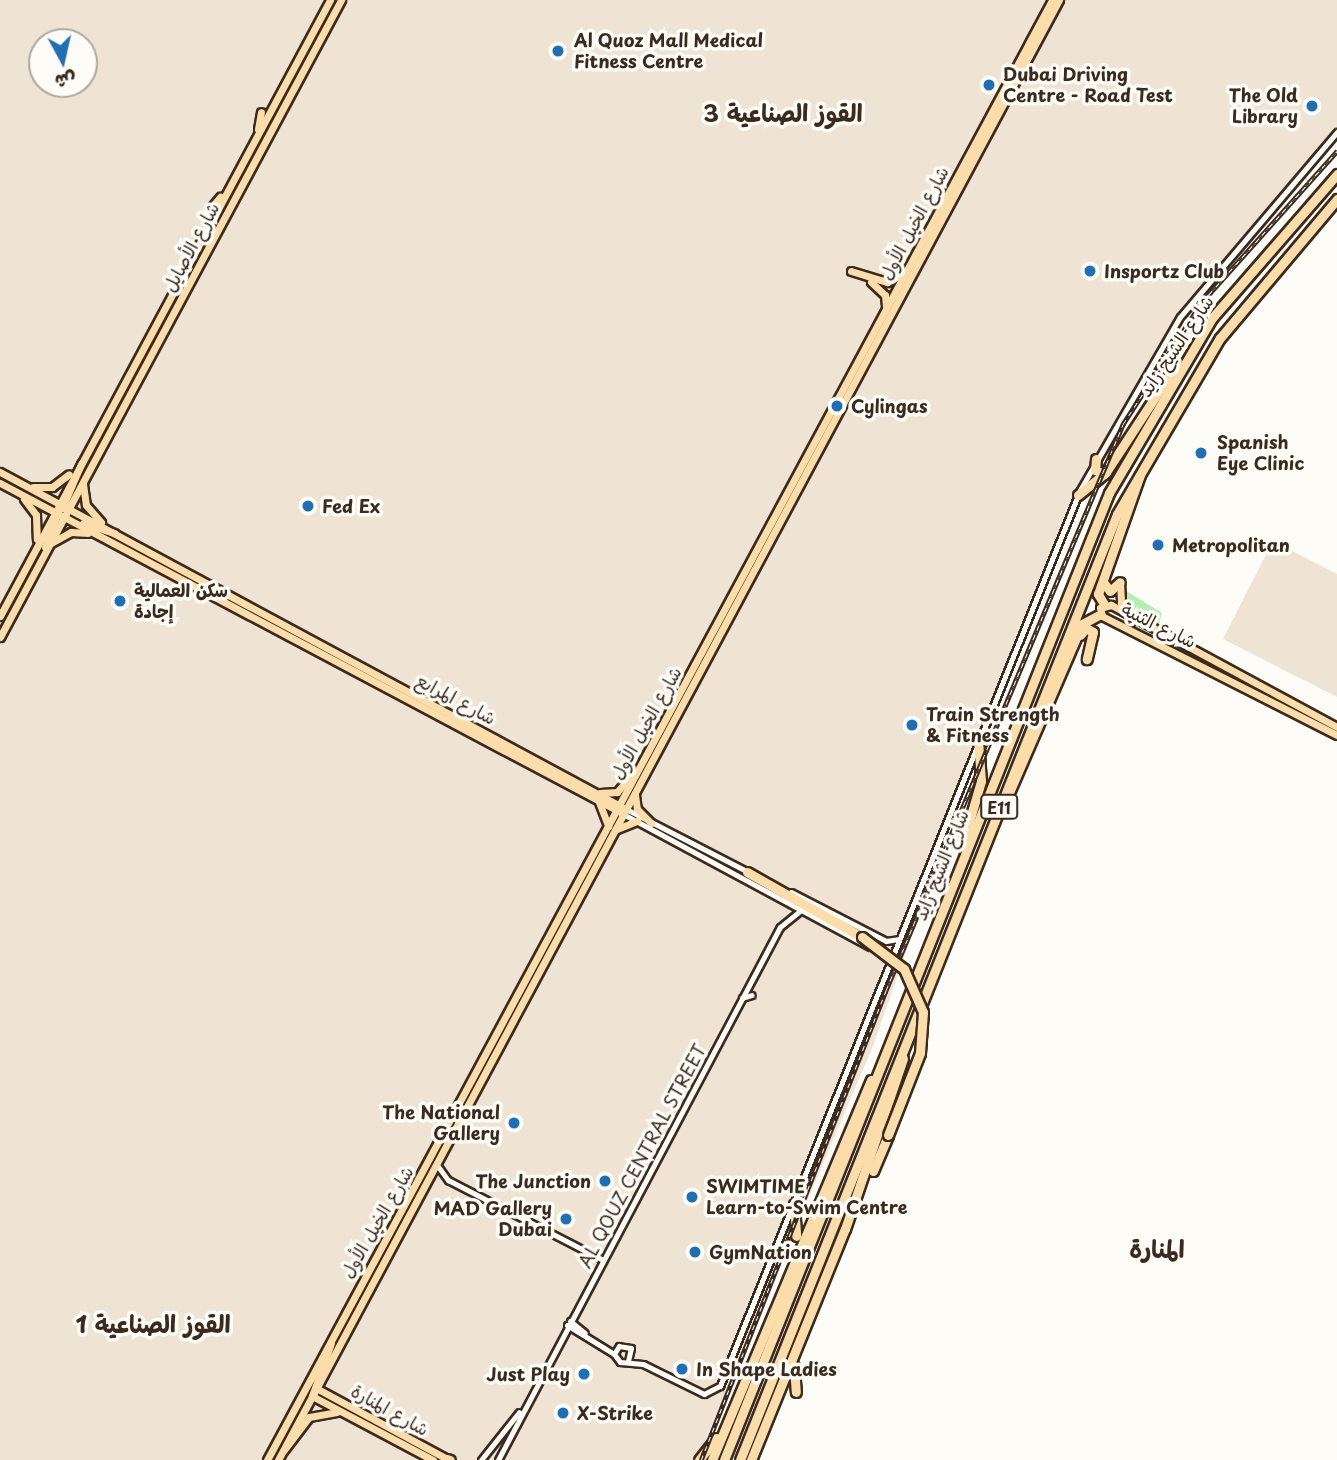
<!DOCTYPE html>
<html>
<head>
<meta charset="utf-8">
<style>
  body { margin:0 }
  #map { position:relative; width:1337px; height:1460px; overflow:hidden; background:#fdfcf7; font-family:"Playpen Sans","Playpen Sans Arabic",sans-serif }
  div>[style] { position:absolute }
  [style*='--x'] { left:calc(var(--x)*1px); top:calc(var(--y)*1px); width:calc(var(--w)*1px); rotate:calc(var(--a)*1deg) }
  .built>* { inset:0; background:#efe4d4 }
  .green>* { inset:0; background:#b3eeb4 }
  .roads { filter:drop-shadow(2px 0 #3b2a1e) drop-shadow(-2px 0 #3b2a1e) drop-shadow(0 2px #3b2a1e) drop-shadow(0 -2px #3b2a1e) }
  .minor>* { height:5px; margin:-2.5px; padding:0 2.5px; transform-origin:2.5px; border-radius:2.5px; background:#fdfcf7 }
  .major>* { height:7px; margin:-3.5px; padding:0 3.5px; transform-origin:3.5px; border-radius:3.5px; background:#faddab }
  .highway>* { height:9px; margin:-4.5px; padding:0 4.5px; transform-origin:4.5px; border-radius:4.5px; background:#faddab }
  .rail>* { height:4.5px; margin-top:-2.25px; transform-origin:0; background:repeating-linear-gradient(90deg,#fdfcf7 0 5px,#3b2a1e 0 10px); box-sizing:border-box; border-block:2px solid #3b2a1e }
  .bridges { filter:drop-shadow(2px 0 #3b2a1e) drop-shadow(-2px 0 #3b2a1e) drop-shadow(0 2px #3b2a1e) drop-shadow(0 -2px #3b2a1e) }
  .highway-bridge>* { height:9px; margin:-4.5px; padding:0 4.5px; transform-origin:4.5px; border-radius:4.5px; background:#faddab }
  .dots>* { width:19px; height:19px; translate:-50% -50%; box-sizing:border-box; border:4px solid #fdfcf7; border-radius:50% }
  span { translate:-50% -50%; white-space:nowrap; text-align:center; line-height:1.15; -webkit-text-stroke:7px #fdfcf7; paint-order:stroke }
  .shield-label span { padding:2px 5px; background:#fdfcf7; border:2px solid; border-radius:5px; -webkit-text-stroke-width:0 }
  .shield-label { font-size:16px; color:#3b2a1e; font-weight:700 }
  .poi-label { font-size:18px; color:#3b2a1e; font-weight:700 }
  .left { translate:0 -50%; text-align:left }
  .right { translate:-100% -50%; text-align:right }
  .street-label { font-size:18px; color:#3b2a1e }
  .district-label { font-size:24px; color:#3b2a1e; font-weight:700 }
  .north { position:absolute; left:28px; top:28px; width:70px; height:70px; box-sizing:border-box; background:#fdfcf7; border:2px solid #afa8a0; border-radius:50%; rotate:172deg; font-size:19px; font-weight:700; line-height:28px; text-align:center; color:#3b2a1e }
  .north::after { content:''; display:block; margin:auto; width:24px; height:32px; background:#1f6fb2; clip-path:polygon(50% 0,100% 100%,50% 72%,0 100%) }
</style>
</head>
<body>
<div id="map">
  <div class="built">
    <div style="clip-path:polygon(evenodd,0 0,1337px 0,1337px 139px,1186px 320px,1128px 412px,1074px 517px,954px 815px,873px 1046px,697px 1460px,0 1460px,0 0,42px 42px,84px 42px,84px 84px,42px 84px,42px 42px)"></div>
    <div style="clip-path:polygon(1273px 541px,1337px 574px,1337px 697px,1223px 639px)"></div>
  </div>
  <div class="green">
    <div style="clip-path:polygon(1123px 589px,1162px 613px,1158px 627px,1124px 604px)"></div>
  </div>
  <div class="roads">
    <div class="minor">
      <div style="--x:626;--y:809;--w:137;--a:27.3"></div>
      <div style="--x:623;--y:814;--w:281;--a:28.3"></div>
      <div style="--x:791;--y:892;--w:107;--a:27.3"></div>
      <div style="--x:886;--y:941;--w:12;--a:-9"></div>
      <div style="--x:742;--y:998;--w:10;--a:-17"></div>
      <div style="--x:437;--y:1165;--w:19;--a:54"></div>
      <div style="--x:448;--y:1180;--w:174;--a:27.3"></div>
      <div style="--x:570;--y:1321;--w:19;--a:39"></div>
      <div style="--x:567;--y:1325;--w:55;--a:31.7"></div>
      <div style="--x:628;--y:1361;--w:13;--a:-77"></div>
      <div style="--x:631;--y:1348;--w:12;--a:-171"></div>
      <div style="--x:619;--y:1346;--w:9;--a:122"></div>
      <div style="--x:614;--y:1354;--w:10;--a:53"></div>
      <div style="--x:620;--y:1362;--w:23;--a:5"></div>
      <div style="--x:643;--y:1364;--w:68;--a:26.2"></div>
      <div style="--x:704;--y:1394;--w:18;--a:-27"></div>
      <div style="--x:720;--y:1386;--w:966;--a:-68.11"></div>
      <div style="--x:1080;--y:490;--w:200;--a:-60"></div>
      <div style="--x:1180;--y:317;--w:243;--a:-49.7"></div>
      <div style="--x:481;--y:1460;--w:61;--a:-51.6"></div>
      <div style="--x:498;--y:1460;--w:603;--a:-62.12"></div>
      <div style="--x:780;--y:927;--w:27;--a:-39"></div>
    </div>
    <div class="major">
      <div style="--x:258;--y:129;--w:17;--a:-80"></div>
      <div style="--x:210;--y:209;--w:16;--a:-50"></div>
      <div style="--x:851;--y:271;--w:38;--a:17"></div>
      <div style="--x:887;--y:282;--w:16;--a:-27"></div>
      <div style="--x:871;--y:282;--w:19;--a:43"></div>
      <div style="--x:885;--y:295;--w:11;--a:85"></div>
      <div style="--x:0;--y:472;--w:706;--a:28.31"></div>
      <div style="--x:0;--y:483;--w:702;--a:27.95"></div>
      <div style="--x:83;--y:484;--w:21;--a:82"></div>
      <div style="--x:86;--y:505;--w:23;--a:49"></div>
      <div style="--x:33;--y:487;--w:19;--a:0"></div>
      <div style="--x:52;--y:487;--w:21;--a:-37"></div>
      <div style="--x:24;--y:499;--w:20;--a:53"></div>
      <div style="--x:36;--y:515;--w:24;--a:88"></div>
      <div style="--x:62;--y:508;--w:48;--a:-66.6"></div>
      <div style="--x:83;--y:523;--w:33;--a:18"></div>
      <div style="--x:51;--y:543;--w:23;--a:-29"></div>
      <div style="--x:71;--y:532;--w:17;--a:3"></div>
      <div style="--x:45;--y:547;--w:40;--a:-69.8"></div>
      <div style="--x:1120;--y:582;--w:21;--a:87"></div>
      <div style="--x:1121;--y:603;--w:22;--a:51"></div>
      <div style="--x:0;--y:616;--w:699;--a:-61.82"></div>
      <div style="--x:0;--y:637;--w:723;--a:-61.84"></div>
      <div style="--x:1337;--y:727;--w:257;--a:-151.6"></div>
      <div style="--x:1111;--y:605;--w:11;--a:165"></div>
      <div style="--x:1100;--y:608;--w:8;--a:76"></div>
      <div style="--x:1102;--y:616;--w:263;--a:26.9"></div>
      <div style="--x:600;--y:793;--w:17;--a:-3"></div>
      <div style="--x:617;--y:792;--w:20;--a:-49"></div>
      <div style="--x:635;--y:795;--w:14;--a:82"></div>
      <div style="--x:637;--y:809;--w:20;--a:45"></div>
      <div style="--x:599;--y:802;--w:26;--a:69"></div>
      <div style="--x:617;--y:829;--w:22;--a:-22"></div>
      <div style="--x:316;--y:1388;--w:151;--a:28.4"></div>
      <div style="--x:312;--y:1396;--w:137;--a:27.9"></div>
      <div style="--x:312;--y:1396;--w:56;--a:-70.3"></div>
      <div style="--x:284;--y:1450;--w:41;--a:-52.9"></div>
      <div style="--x:309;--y:1417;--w:28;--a:-10"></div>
      <div style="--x:267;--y:1460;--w:1658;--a:-61.73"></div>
      <div style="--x:278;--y:1460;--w:1656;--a:-61.86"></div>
    </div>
    <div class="highway">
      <div style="--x:1096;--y:459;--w:11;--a:95"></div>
      <div style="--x:1095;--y:470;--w:10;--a:24"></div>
      <div style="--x:1078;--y:495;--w:36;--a:-39"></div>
      <div style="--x:1106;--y:472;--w:121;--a:-56.8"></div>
      <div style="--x:1103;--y:582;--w:11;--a:52"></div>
      <div style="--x:1110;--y:591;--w:13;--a:-42"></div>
      <div style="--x:1104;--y:604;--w:12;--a:-121"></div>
      <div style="--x:1098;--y:594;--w:126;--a:-70.6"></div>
      <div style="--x:1080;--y:635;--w:9;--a:-49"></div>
      <div style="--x:1086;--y:628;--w:8;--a:30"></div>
      <div style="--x:1093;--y:632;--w:28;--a:103"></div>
      <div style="--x:1008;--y:795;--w:186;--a:-66.6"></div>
      <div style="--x:1082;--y:624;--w:21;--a:-28"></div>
      <div style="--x:962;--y:846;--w:68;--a:-73.7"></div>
      <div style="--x:981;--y:781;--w:42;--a:-94.1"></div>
      <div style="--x:747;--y:872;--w:132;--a:29.5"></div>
      <div style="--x:873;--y:1171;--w:39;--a:-67"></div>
      <div style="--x:794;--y:1204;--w:32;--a:86"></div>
      <div style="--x:794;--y:1366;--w:26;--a:86"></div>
      <div style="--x:447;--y:1459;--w:3;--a:18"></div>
      <div style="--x:699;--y:1460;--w:28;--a:-52"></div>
      <div style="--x:712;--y:1460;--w:412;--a:-67.3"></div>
      <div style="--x:724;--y:1460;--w:1041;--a:-68.29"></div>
      <div style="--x:1109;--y:493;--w:203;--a:-59.5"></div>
      <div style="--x:1212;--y:318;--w:191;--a:-49"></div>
      <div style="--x:740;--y:1460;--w:1018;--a:-68.27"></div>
      <div style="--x:1117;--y:514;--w:204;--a:-59.7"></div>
      <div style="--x:1220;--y:338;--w:182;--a:-49.9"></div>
      <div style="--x:751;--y:1460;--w:249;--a:-67.9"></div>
      <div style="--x:845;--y:1229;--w:180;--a:-71.2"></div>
    </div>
  </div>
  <div class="rail">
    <div style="--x:701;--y:1460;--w:505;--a:-68.51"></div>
    <div style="--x:886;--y:990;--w:614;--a:-67.28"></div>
    <div style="--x:1123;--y:424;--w:145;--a:-57.1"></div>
    <div style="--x:1202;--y:302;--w:203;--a:-48.2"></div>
  </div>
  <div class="bridges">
    <div class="highway-bridge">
      <div style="--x:862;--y:937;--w:53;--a:37.3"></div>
      <div style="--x:904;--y:969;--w:47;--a:66.2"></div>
      <div style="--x:923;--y:1012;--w:41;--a:94.2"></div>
      <div style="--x:920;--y:1053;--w:88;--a:111.3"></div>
    </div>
  </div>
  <div class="dots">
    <div style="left:558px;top:51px;background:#1f6fb2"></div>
    <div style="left:989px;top:85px;background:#1f6fb2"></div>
    <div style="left:1312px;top:106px;background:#1f6fb2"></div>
    <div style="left:1090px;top:271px;background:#1f6fb2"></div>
    <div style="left:837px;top:406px;background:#1f6fb2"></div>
    <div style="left:1201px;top:453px;background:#1f6fb2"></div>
    <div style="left:308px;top:506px;background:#1f6fb2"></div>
    <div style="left:1158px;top:545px;background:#1f6fb2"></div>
    <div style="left:120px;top:601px;background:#1f6fb2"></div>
    <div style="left:912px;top:725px;background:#1f6fb2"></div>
    <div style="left:514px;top:1123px;background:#1f6fb2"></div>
    <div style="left:605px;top:1181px;background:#1f6fb2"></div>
    <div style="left:692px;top:1197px;background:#1f6fb2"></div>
    <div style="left:566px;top:1219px;background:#1f6fb2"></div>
    <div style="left:695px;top:1252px;background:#1f6fb2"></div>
    <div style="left:682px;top:1369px;background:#1f6fb2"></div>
    <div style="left:584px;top:1374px;background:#1f6fb2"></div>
    <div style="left:563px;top:1413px;background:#1f6fb2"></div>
  </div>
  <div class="shield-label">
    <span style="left:999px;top:807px">E11</span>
  </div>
  <div class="poi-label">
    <span class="left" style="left:574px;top:51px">Al Quoz Mall Medical<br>Fitness Centre</span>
    <span class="left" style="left:1003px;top:85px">Dubai Driving<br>Centre - Road Test</span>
    <span class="right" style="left:1298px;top:106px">The Old<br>Library</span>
    <span class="left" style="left:1104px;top:271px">Insportz Club</span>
    <span class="left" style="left:851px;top:406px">Cylingas</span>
    <span class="left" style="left:1217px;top:453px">Spanish<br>Eye Clinic</span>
    <span class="left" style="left:322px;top:506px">Fed Ex</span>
    <span class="left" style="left:1172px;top:545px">Metropolitan</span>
    <span class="left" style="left:134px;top:601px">سكن العمالية<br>إجادة</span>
    <span class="left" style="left:926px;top:725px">Train Strength<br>&amp; Fitness</span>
    <span class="right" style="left:500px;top:1123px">The National<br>Gallery</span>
    <span class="right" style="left:591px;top:1181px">The Junction</span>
    <span class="left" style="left:706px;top:1197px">SWIMTIME<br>Learn-to-Swim Centre</span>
    <span class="right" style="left:552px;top:1219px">MAD Gallery<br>Dubai</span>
    <span class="left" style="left:709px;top:1252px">GymNation</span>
    <span class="left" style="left:696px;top:1369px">In Shape Ladies</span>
    <span class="right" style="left:570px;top:1374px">Just Play</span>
    <span class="left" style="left:577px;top:1413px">X-Strike</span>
  </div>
  <div class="street-label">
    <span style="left:914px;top:223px;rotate:-62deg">شارع الخيل الأول</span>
    <span style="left:191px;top:247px;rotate:-62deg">شارع الأصايل</span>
    <span style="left:1176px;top:346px;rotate:-56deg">شارع الشيخ زايد</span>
    <span style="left:1159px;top:625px;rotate:26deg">شارع الثنية</span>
    <span style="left:456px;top:699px;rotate:28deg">شارع المرابع</span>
    <span style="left:646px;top:723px;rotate:-61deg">شارع الخيل الأول</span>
    <span style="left:941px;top:865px;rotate:-68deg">شارع الشيخ زايد</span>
    <span style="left:642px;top:1156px;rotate:-62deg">AL QOUZ CENTRAL STREET</span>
    <span style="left:377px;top:1222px;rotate:-60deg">شارع الخيل الأول</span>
    <span style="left:390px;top:1410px;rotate:29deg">شارع المنارة</span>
  </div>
  <div class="district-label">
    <span style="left:783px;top:113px">القوز الصناعية 3</span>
    <span style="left:1157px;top:1249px">المنارة</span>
    <span style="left:153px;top:1324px">القوز الصناعية 1</span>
  </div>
  <div class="north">ش</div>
</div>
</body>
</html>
